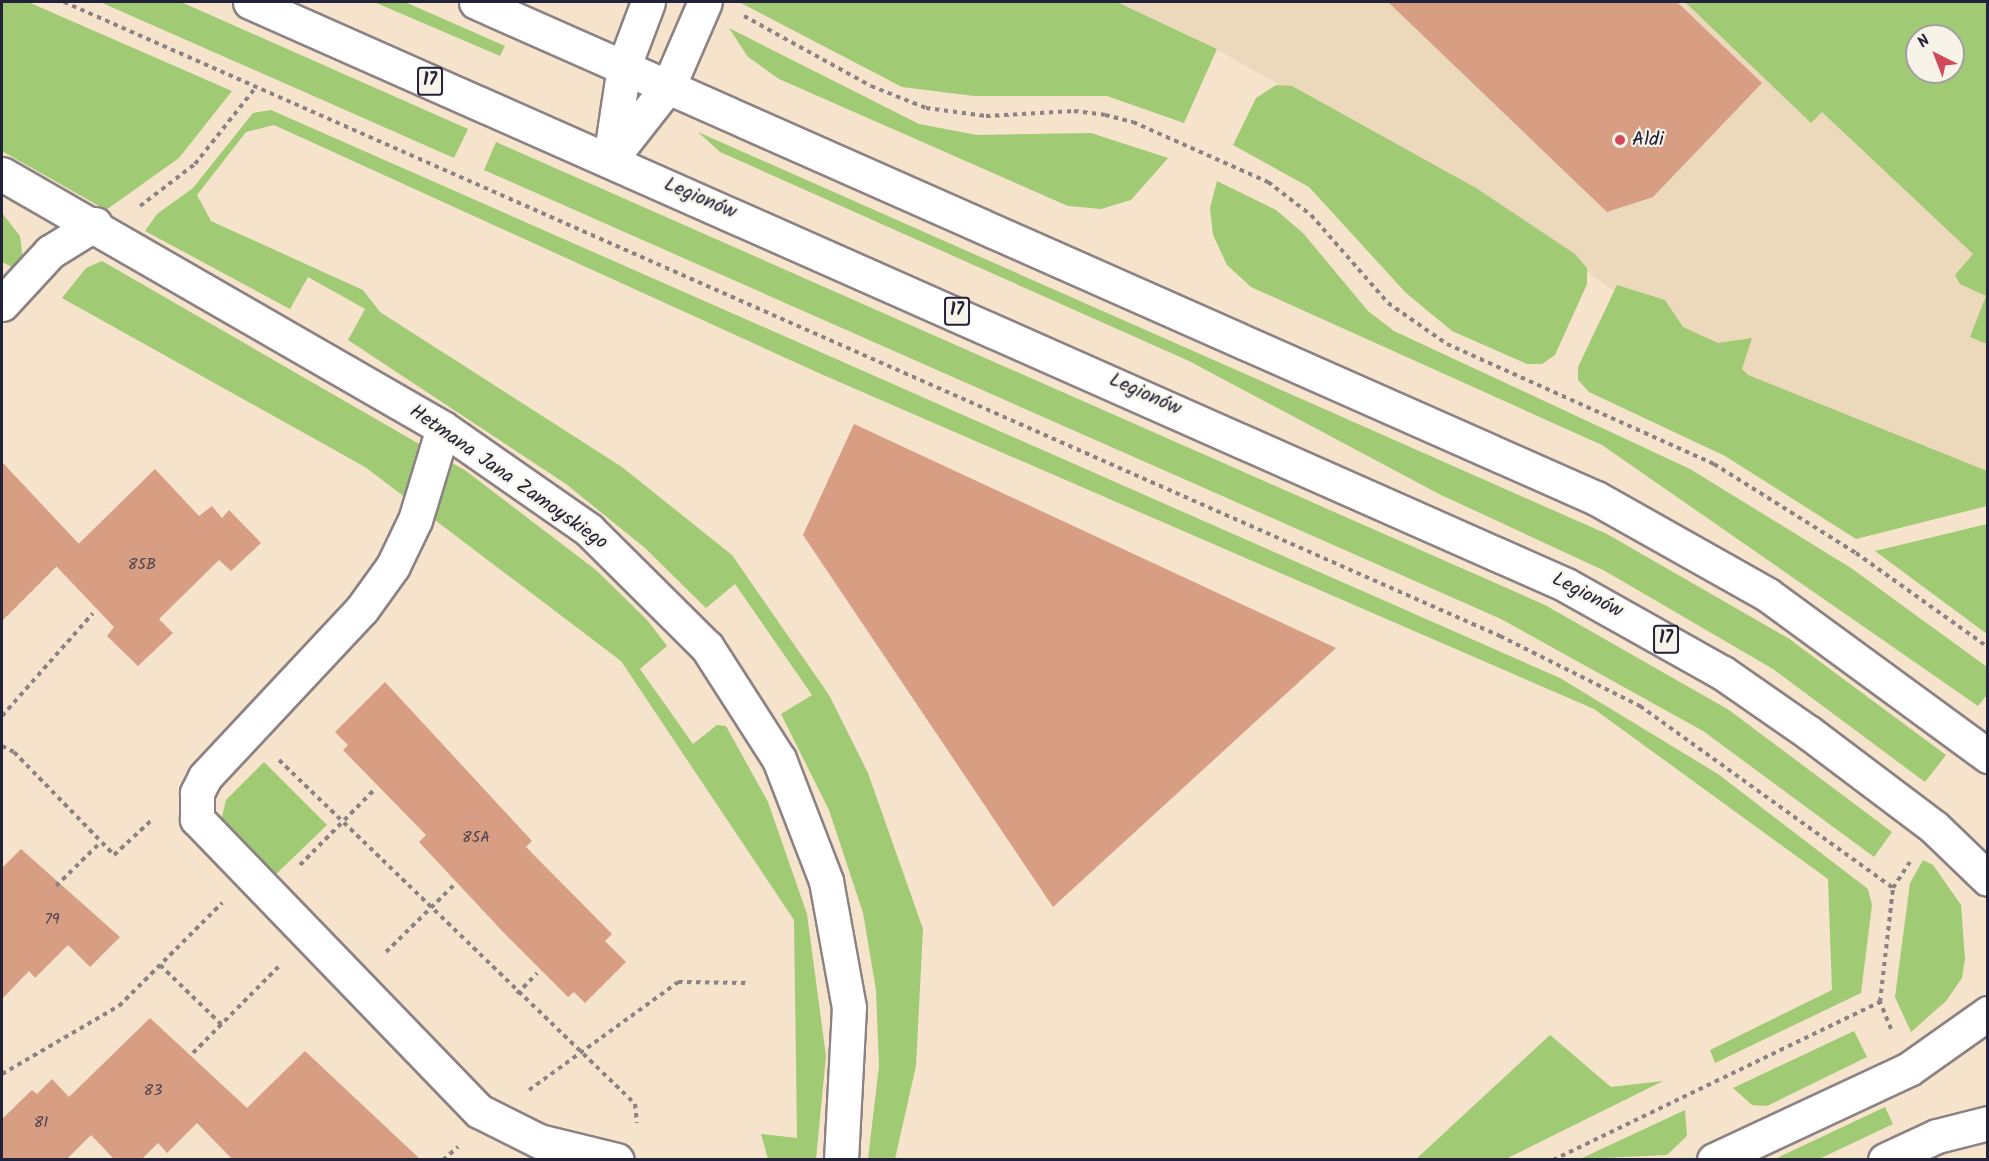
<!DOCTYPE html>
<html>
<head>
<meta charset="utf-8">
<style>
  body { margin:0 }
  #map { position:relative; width:1989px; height:1161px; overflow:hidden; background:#f5e3cc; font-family:Kalam,sans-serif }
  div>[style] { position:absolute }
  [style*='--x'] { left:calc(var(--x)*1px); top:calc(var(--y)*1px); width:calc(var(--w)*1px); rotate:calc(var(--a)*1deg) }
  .built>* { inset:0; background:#ecd8ba }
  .green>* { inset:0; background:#a1ca75 }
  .building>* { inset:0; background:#d79e84 }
  .path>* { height:4px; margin-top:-2px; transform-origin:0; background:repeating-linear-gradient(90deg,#8c8284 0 4.5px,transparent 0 9px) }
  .roads { filter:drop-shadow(2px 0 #8c8284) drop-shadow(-2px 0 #8c8284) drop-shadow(0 2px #8c8284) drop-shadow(0 -2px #8c8284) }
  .minor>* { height:33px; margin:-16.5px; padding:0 16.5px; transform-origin:16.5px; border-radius:16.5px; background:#fff }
  .major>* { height:33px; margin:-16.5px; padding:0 16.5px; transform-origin:16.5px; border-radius:16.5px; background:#fff }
  .highway>* { height:33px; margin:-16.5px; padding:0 16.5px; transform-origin:16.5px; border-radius:16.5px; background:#fff }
  .dots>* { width:16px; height:16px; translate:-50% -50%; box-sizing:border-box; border:3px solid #f7f3e8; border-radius:50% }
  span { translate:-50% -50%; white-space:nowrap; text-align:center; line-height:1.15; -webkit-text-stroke:4.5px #f7f3e8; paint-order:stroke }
  .number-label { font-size:16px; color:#4f414d }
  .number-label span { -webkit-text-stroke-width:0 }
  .shield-label span { padding:2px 4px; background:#f7f3e8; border:2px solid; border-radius:4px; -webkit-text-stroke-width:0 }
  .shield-label { font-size:18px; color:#22223b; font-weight:700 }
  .poi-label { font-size:20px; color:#22223b }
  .left { translate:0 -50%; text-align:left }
  .street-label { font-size:20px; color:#22223b }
  .frame { position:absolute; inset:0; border:3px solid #22223b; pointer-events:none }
  .north { position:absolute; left:1905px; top:24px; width:60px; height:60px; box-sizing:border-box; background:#f7f3e8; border:2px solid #a29fa3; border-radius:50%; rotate:318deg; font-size:16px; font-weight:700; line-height:24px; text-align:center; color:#22223b }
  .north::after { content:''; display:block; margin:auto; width:21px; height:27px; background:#d1495b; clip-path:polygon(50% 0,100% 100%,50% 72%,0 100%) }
</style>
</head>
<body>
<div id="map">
  <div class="built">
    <div style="clip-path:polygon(1117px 2px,1724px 2px,1987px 260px,1987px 478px,1748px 381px,1464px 189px,1200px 40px)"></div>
  </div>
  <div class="green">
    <div style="clip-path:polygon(2px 2px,28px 2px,232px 91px,179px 158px,106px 210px,2px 151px)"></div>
    <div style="clip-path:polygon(100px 2px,181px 2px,468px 129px,454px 158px)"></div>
    <div style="clip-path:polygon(374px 2px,405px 2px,505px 46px,500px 56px)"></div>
    <div style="clip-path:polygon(1117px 2px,1217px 49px,1184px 123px,1107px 96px,974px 96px,902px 87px,741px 3px)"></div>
    <div style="clip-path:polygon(evenodd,1685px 2px,1987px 2px,1987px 344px,1970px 337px,1986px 296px,1960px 284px,1955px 275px,1973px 254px,1822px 112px,1811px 123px,1685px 2px,1917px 36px,1953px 36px,1953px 72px,1917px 72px,1917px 36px)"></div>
    <div style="clip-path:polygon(729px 28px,919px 124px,977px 135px,1091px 133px,1168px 158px,1131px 200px,1101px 209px,1068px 206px,779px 79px,748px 57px)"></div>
    <div style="clip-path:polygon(1276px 85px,1292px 86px,1476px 188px,1575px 254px,1587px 268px,1587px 284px,1555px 355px,1542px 364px,1527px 364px,1452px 331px,1406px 293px,1309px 187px,1233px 145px,1256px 98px)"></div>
    <div style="clip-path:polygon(271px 110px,1560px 678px,1718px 774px,1868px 889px,1872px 905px,1861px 993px,1715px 1063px,1710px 1050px,1832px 990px,1828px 879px,1594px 709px,821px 374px,274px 125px,246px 132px,197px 195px,211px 221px,363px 290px,380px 312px,622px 467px,732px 555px,829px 695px,868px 773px,923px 929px,916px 1066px,895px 1159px,868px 1159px,879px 1066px,876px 990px,863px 913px,829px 810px,781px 714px,812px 695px,735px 584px,706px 608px,645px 548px,566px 484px,348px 340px,365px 309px,308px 277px,290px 309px,145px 231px,157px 214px,193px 188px,253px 113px)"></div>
    <div style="clip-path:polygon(698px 132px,1607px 534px,1788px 638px,1946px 755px,1925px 782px,1773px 669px,1605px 571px,1439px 494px,1189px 361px,720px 152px)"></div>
    <div style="clip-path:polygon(496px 142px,1545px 605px,1729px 710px,1892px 832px,1874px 857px,1703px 731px,1501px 619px,484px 170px)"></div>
    <div style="clip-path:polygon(1217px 181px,1276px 210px,1303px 233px,1368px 311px,1394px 331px,1690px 469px,1851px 568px,1987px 667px,1987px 695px,1978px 706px,1602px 445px,1251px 287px,1227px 265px,1213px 235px,1210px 208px)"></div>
    <div style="clip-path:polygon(2px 213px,20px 236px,23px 260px,18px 270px,2px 262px)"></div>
    <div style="clip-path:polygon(102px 261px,466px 471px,596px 570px,648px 621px,667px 646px,640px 669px,693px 744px,717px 725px,726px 726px,768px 802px,807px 914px,826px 1056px,816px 1159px,768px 1159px,761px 1134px,797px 1138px,794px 920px,621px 661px,365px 467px,62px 298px,86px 268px)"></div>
    <div style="clip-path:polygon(1617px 285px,1665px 300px,1683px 327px,1718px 343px,1752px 338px,1742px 369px,1748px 375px,1987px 471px,1987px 506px,1856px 539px,1725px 456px,1589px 392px,1578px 380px,1578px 367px)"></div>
    <div style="clip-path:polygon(1987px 524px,1987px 634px,1875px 551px)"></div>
    <div style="clip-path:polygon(264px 762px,327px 825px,270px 880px,221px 821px,226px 800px)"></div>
    <div style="clip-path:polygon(1923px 860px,1933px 865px,1961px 905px,1965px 959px,1962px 978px,1946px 1001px,1911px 1032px,1895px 997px,1910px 883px)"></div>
    <div style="clip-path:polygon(1854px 1031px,1867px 1057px,1767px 1106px,1752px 1105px,1733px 1088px)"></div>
    <div style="clip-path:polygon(1550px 1035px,1611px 1087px,1663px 1081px,1506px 1159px,1416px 1159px)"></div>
    <div style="clip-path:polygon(1885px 1107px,1893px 1124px,1819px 1159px,1775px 1159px)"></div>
    <div style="clip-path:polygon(1685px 1110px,1687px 1136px,1667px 1155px,1580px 1159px)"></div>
  </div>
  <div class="building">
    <div style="clip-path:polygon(1388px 2px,1677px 2px,1762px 83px,1653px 197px,1607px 212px)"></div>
    <div style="clip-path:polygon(854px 424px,1336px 648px,1053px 907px,803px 535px)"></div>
    <div style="clip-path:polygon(2px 462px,79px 544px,2px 621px)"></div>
    <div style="clip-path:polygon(155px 469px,199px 516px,212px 506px,222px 518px,229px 510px,261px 543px,231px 571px,219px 560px,159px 619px,173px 633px,138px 666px,107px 636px,114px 627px,56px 566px)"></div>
    <div style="clip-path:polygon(385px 682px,532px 841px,526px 847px,612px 934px,605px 941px,626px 962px,585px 1003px,574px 992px,568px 997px,505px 934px,419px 842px,426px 835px,343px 750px,348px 745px,335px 732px)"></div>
    <div style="clip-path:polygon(21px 849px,120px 937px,90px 967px,68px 945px,35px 978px,29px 971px,2px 999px,2px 868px)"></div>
    <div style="clip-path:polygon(150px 1018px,247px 1108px,305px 1051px,421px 1160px,233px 1160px,197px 1123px,167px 1153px,158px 1143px,141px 1160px,115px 1160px,91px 1135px,66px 1160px,2px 1160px,2px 1119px,32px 1090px,37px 1094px,52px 1079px,69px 1097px)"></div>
  </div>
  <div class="path">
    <div style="--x:64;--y:2;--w:1570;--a:23.82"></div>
    <div style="--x:1500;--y:636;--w:157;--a:26.6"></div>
    <div style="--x:1640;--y:706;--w:312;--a:35.7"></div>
    <div style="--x:744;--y:16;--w:145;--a:28.9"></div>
    <div style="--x:871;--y:86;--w:59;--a:21.8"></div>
    <div style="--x:926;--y:108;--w:61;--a:7.6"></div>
    <div style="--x:986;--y:116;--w:88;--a:-3.3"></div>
    <div style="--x:1074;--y:111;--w:31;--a:7"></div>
    <div style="--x:1105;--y:115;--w:29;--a:14"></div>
    <div style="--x:1133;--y:122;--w:148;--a:24"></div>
    <div style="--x:1268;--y:182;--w:54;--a:37.5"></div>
    <div style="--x:1311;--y:215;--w:117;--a:48.8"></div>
    <div style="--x:1388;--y:303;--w:72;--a:34.8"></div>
    <div style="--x:1447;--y:344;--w:293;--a:24.2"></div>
    <div style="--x:1714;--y:464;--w:168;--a:32.1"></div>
    <div style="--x:1856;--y:553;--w:162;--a:35.5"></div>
    <div style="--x:140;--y:206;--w:69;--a:-37.4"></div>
    <div style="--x:195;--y:164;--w:98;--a:-51.6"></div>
    <div style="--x:2;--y:716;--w:137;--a:-48.5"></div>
    <div style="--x:2;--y:746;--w:13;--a:27"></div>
    <div style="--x:14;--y:752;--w:144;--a:45.8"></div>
    <div style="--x:114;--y:855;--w:54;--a:-42.8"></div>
    <div style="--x:279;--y:760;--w:495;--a:44"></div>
    <div style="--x:635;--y:1104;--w:19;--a:84"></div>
    <div style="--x:300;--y:865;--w:105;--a:-45.4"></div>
    <div style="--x:56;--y:886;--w:63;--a:-44.4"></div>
    <div style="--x:386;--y:952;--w:97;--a:-44.6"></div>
    <div style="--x:160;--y:965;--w:86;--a:44.1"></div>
    <div style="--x:517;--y:994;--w:29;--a:-46"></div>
    <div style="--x:1891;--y:1029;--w:29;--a:-112"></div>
    <div style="--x:1880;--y:1002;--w:115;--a:-83.5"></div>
    <div style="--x:1893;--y:888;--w:31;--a:-57"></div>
    <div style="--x:193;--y:1053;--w:122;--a:-45.3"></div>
    <div style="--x:2;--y:1074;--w:135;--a:-30.2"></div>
    <div style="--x:119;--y:1006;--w:146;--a:-45"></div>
    <div style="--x:529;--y:1090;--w:184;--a:-35.9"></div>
    <div style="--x:678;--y:982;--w:68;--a:0.8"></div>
    <div style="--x:443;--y:1160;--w:20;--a:-41"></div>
    <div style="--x:1553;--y:1160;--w:363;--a:-25.8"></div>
  </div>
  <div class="roads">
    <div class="minor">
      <div style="--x:610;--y:159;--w:94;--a:-81.4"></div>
      <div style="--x:624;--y:66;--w:68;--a:-69.4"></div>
      <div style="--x:610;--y:160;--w:95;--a:-51.8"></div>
      <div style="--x:669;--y:85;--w:90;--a:-66.6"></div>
      <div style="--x:2;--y:174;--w:509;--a:29.94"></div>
      <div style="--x:443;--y:428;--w:178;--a:34.9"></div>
      <div style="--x:589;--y:530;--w:166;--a:44.8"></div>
      <div style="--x:707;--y:647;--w:133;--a:57.3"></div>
      <div style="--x:779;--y:759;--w:131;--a:68.9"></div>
      <div style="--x:826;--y:881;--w:128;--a:79.7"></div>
      <div style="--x:849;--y:1007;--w:153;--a:93"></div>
      <div style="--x:2;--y:304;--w:71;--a:-47.3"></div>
      <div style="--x:50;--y:252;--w:53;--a:-31.9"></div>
      <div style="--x:443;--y:428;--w:96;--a:106.9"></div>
      <div style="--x:415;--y:520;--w:51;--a:115.6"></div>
      <div style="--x:393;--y:566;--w:53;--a:125.8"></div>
      <div style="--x:362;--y:609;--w:230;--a:133.1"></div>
      <div style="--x:205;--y:777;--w:18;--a:117"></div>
      <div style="--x:197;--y:793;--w:26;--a:90"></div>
      <div style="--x:197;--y:819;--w:406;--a:46"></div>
      <div style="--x:479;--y:1111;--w:67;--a:26.6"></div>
      <div style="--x:539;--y:1141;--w:80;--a:13.7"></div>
    </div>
    <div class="major">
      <div style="--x:1714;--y:1160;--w:215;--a:-25"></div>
      <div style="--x:1909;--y:1069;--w:97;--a:-35.3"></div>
      <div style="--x:1885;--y:1160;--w:57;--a:-24.8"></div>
      <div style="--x:1937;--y:1136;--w:53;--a:-14.3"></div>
    </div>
    <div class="highway">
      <div style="--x:250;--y:2;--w:1439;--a:23.89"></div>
      <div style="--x:1566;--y:585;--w:180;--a:29.3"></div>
      <div style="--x:1723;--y:673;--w:103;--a:34.8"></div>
      <div style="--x:1808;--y:732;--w:158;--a:37"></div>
      <div style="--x:1934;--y:827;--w:75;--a:43.9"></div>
      <div style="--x:476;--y:2;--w:1225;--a:23.89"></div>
      <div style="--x:1596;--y:498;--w:197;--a:29.4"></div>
      <div style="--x:1768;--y:595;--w:273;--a:36.2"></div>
    </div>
  </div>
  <div class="dots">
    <div style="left:1620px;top:140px;background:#d1495b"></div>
  </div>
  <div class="number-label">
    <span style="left:142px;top:565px">85B</span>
    <span style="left:476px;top:838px">85A</span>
    <span style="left:52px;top:920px">79</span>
    <span style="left:153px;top:1091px">83</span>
    <span style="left:41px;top:1123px">81</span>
  </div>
  <div class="shield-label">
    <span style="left:430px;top:81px">17</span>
    <span style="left:957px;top:311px">17</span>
    <span style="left:1666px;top:639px">17</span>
  </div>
  <div class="poi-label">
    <span class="left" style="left:1632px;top:140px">Aldi</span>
  </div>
  <div class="street-label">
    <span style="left:700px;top:199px;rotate:23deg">Legionów</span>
    <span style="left:1145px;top:395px;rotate:24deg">Legionów</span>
    <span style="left:508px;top:478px;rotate:35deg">Hetmana Jana Zamoyskiego</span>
    <span style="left:1587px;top:596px;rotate:27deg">Legionów</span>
  </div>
  <div class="frame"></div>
  <div class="north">N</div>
</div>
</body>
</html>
